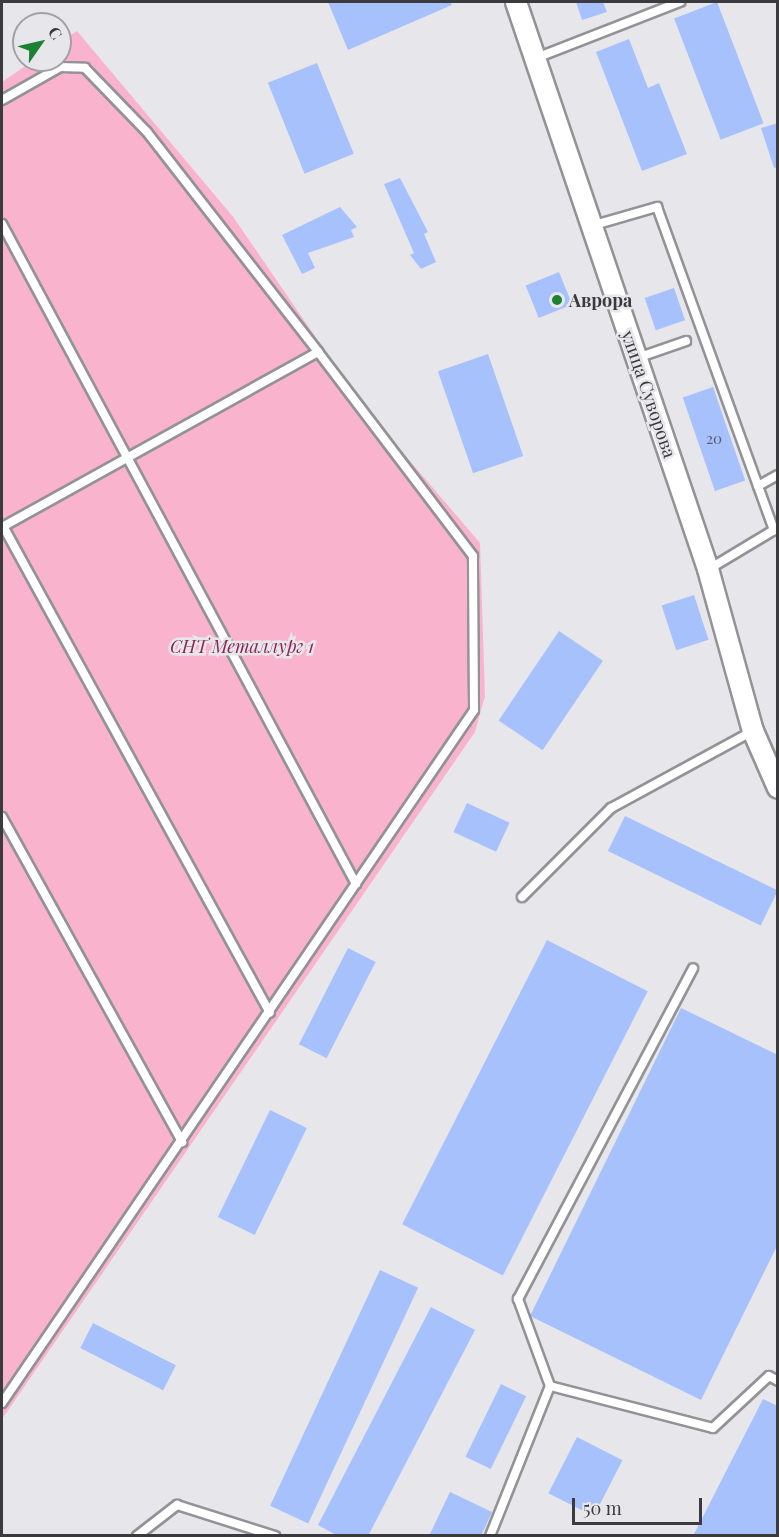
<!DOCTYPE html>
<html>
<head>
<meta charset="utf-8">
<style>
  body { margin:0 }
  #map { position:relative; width:779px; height:1537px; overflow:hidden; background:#e7e6eb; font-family:"Playfair Display",serif }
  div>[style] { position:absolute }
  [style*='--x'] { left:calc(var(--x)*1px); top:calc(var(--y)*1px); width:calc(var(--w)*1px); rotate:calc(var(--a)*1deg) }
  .green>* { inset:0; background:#fab3cc }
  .building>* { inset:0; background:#a7c1fd; transform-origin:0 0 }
  .roads { filter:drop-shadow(2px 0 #939296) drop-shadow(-2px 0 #939296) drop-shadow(0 2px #939296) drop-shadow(0 -2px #939296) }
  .service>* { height:8px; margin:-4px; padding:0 4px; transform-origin:4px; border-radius:4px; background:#fff }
  .tertiary>* { height:20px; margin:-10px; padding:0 10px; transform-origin:10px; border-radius:10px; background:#fff }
  .dots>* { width:16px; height:16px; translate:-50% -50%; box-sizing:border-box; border:3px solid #e7e6eb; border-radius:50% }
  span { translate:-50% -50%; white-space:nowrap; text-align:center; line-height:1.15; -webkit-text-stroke:5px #e7e6eb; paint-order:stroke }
  .number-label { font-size:15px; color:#565c6c }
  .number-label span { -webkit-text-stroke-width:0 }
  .poi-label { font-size:18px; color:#3b3a3c; font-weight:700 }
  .left { translate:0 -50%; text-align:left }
  .street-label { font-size:18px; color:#3b3a3c }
  .park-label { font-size:18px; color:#8b2555; font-style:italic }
  .frame { position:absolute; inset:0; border:3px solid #3b3a3c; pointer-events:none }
  .north { position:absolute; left:12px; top:12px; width:60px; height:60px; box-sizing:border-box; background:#e7e6eb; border:2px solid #a2a1a5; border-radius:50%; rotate:56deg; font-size:16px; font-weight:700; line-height:24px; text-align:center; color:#3b3a3c }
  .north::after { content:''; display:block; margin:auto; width:21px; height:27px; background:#1d8134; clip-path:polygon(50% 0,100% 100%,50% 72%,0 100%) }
  .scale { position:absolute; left:572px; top:1498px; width:130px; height:27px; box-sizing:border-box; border:3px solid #3b3a3c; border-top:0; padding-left:8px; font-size:18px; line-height:21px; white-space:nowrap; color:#3b3a3c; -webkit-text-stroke:4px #e7e6eb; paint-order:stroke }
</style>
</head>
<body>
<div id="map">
  <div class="green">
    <div style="clip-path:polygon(77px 31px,234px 218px,362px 405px,480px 543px,485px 696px,475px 732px,2px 1419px,2px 82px,34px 60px,60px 60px,60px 42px)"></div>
  </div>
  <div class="building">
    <div style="clip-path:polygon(328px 2px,450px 2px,452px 5px,348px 50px)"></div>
    <div style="clip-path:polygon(576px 2px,603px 2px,607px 12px,582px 20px)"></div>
    <div style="left:717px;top:2px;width:130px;height:46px;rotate:69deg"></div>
    <div style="clip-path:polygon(629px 39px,648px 88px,659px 83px,687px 154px,642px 171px,596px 52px)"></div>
    <div style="left:317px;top:63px;width:98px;height:53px;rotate:68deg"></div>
    <div style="clip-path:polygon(778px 123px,778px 167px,774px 168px,761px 128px)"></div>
    <div style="clip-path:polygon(400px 178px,428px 232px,424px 234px,436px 262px,421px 269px,410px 255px,414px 253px,384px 184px)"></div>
    <div style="clip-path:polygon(340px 207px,357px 227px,351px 230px,354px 237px,308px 253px,315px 268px,302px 274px,282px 235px)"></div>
    <div style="left:559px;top:272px;width:35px;height:36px;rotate:68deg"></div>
    <div style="left:674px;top:288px;width:34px;height:31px;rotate:71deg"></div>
    <div style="left:488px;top:354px;width:108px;height:53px;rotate:71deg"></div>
    <div style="left:713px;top:387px;width:99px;height:32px;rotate:71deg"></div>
    <div style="left:694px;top:595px;width:47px;height:34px;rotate:72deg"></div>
    <div style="left:559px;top:631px;width:53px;height:108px;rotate:34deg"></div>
    <div style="left:467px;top:803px;width:47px;height:32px;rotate:25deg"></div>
    <div style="left:625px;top:816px;width:170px;height:39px;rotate:26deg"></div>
    <div style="left:547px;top:940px;width:113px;height:319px;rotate:27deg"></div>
    <div style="left:348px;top:948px;width:31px;height:108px;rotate:27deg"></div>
    <div style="clip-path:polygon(681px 1008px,778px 1055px,778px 1244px,701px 1400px,530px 1316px)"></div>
    <div style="left:270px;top:1110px;width:41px;height:119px;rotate:26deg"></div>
    <div style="left:380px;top:1270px;width:42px;height:260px;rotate:25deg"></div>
    <div style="clip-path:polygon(431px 1307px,475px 1330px,368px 1536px,338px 1536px,318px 1525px)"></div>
    <div style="left:93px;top:1323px;width:93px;height:28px;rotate:27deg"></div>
    <div style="left:501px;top:1384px;width:28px;height:81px;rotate:26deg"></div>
    <div style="clip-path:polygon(763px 1399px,778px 1406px,778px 1536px,693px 1536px)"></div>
    <div style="left:577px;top:1437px;width:51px;height:63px;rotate:27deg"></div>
    <div style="clip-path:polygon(450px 1492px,492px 1512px,481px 1536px,429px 1536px)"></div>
  </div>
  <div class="roads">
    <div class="service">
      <div style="--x:536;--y:58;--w:155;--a:-21.3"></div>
      <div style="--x:2;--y:100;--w:67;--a:-29.6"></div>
      <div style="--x:60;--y:67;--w:25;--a:2"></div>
      <div style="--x:85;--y:68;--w:89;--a:45.9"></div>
      <div style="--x:147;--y:132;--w:279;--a:52.1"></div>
      <div style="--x:318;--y:352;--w:361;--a:151"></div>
      <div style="--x:2;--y:224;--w:749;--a:61.79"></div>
      <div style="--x:591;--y:226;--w:69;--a:-16.1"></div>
      <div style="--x:657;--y:207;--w:344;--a:70.1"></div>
      <div style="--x:774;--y:530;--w:76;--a:149"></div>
      <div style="--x:637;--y:358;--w:52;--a:-19.1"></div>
      <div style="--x:758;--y:486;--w:23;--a:-29"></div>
      <div style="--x:3;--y:526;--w:555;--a:61.27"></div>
      <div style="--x:2;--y:817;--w:372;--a:61"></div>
      <div style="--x:522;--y:897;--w:126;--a:-45"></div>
      <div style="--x:611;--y:808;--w:162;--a:-28.5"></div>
      <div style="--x:550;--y:1386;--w:168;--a:14.4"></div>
      <div style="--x:713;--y:1428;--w:76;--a:-42.9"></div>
      <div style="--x:769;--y:1376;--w:10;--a:29"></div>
      <div style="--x:2;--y:1403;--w:838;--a:-55.74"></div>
      <div style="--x:474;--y:710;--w:154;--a:-90.4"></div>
      <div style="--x:473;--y:556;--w:256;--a:-127.2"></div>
      <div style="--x:137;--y:1536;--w:51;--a:-37.8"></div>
      <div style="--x:177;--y:1505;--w:103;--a:17.6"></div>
      <div style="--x:490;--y:1536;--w:162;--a:-68.2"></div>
      <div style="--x:550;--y:1386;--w:93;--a:-110.2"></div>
      <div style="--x:518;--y:1299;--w:374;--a:-62.1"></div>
    </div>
    <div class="tertiary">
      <div style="--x:516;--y:2;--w:599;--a:71.29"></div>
      <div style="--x:708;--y:569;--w:168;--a:74.5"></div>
      <div style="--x:753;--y:731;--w:62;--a:66.3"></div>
    </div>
  </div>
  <div class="dots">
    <div style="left:557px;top:300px;background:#1d8134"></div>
  </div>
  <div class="number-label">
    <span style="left:714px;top:439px">20</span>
  </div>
  <div class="poi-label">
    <span class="left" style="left:569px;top:300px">Аврора</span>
  </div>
  <div class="street-label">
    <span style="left:649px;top:394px;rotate:71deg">улица Суворова</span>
  </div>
  <div class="park-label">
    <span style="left:242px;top:646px">СНТ Металлург 1</span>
  </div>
  <div class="frame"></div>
  <div class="north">С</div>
  <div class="scale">50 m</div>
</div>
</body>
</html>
